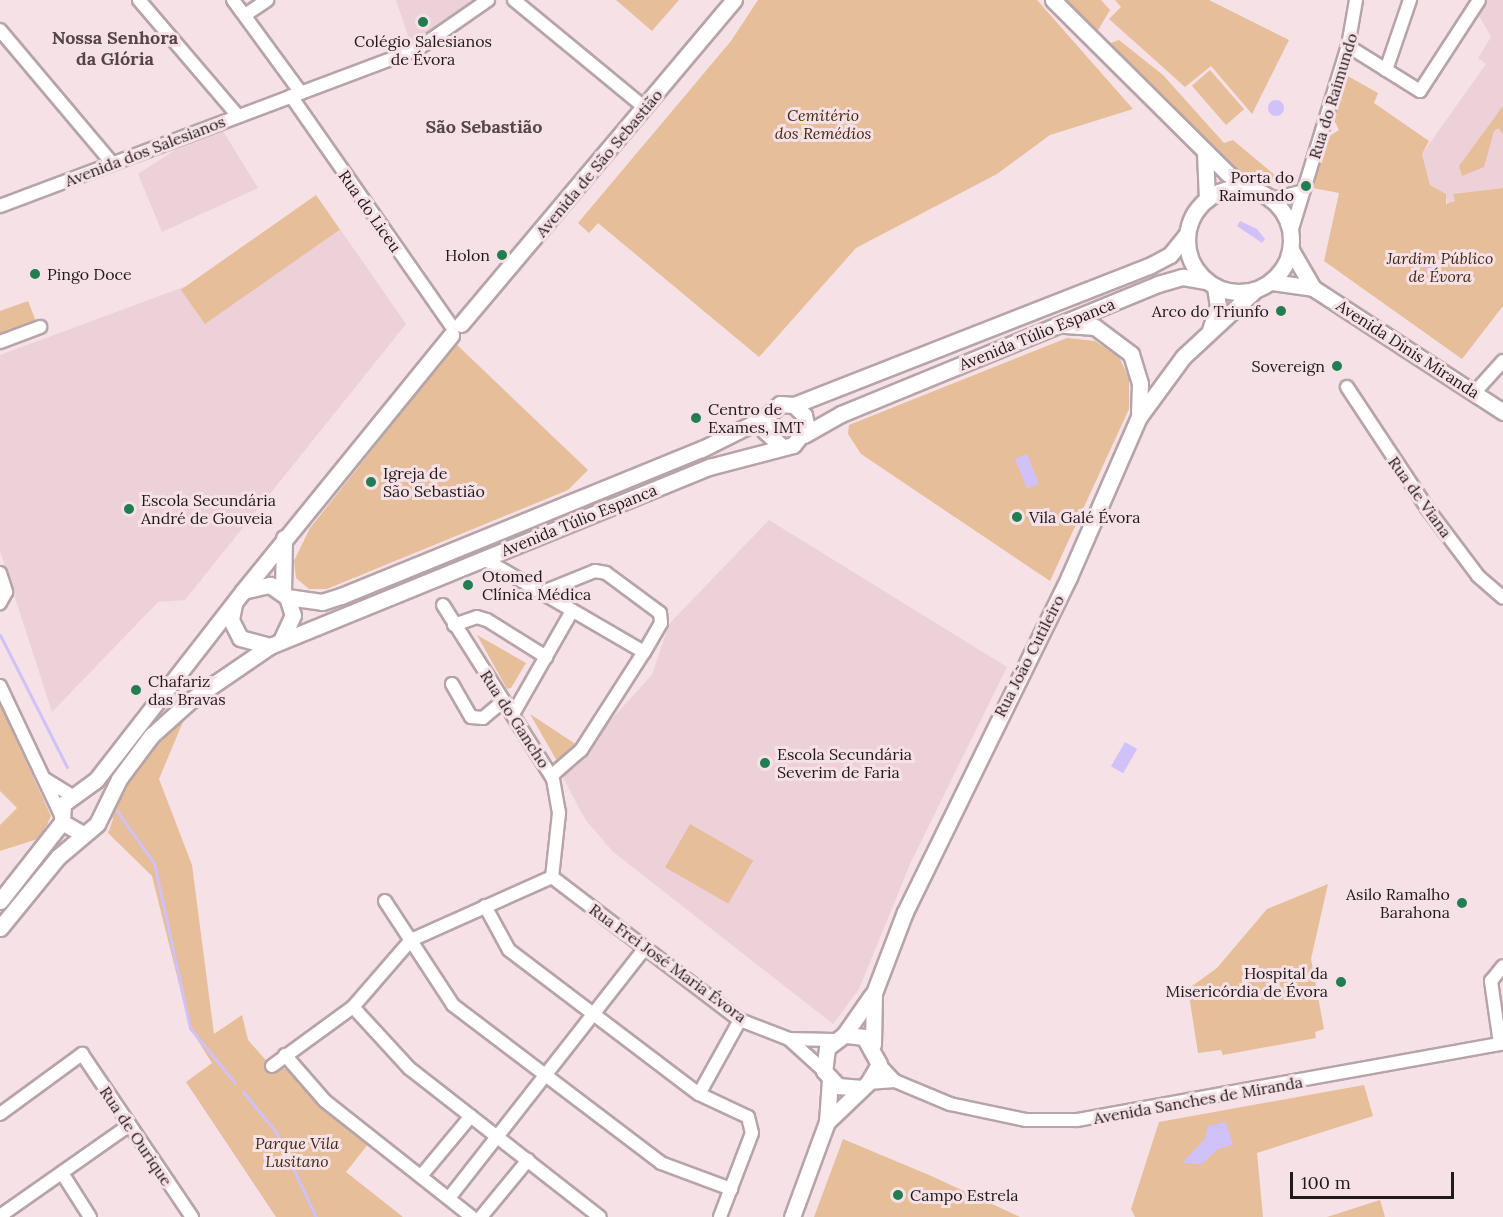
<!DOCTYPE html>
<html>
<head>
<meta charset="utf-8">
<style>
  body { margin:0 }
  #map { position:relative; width:1503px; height:1217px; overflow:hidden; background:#f5e1e6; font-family:Lora,serif }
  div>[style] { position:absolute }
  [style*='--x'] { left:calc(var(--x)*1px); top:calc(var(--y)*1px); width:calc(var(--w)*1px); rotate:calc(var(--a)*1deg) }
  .built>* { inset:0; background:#edd1d8 }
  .green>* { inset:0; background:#e7be9a; transform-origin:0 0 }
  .water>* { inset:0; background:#d1c1f9; transform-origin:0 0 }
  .round { border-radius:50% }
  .stream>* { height:3px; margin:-1.5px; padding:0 1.5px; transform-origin:1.5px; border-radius:1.5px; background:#d1c1f9 }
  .roads { filter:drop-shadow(2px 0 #b6a4a8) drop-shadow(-2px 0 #b6a4a8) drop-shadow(0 2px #b6a4a8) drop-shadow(0 -2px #b6a4a8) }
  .minor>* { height:12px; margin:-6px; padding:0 6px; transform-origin:6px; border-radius:6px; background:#fff }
  .major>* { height:15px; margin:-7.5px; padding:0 7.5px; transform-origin:7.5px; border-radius:7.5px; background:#fff }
  .major>.ring { margin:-7.5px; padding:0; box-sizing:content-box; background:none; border:15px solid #fff; border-radius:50% }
  .dots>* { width:16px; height:16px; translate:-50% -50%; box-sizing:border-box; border:3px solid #f5e1e6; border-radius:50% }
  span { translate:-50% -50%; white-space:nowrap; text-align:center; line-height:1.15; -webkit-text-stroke:6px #f5e1e6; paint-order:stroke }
  .poi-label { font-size:16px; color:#211a1c }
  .right { translate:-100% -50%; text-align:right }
  .left { translate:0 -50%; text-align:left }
  .street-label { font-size:16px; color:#211a1c }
  .park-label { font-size:16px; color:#422a12; font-style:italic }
  .neighbourhood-label { font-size:18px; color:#554549; font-weight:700 }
  .scale { position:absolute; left:1290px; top:1172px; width:164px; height:27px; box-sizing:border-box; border:3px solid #211a1c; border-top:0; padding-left:8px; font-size:18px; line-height:21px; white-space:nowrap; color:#211a1c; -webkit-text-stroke:4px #f5e1e6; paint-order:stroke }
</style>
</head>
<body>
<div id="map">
  <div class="built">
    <div style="clip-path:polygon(396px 0,474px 0,411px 44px)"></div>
    <div style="clip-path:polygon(1482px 0,1503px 0,1503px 188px,1454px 194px,1455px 201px,1448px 205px,1445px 194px,1430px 185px,1422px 154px,1486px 64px,1478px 58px,1491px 37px,1476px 10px)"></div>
    <div style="clip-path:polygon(223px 131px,258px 188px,162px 232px,138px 174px,178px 148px)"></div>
    <div style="clip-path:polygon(340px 229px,406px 324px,185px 600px,158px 602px,52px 712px,0 551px,0 355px)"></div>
    <div style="clip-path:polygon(769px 520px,1007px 667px,910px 864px,859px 989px,833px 1024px,612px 851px,585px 819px,561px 774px,652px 675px,669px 624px)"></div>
  </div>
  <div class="green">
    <div style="clip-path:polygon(616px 0,679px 0,652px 31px)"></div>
    <div style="clip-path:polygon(758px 0,1037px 0,1133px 109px,1050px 135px,997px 174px,856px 248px,759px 357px,598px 223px,589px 233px,578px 223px,731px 41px)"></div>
    <div style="clip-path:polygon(1063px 0,1101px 0,1110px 10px,1097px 32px)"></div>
    <div style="clip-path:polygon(1115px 0,1209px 0,1289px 40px,1252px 114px,1211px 66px,1185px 87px,1109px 19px,1121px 7px)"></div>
    <div style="clip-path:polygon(1119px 40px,1163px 75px,1224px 143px,1233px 140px,1283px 182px,1280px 187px,1264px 175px,1243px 176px,1226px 163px,1108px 44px)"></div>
    <div style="left:1210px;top:70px;width:52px;height:24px;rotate:49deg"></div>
    <div style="clip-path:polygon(1346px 75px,1378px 93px,1374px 103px,1429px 141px,1422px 154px,1430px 185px,1446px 194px,1446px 204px,1455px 201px,1453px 194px,1503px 188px,1503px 306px,1462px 359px,1324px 261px,1339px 193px,1313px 188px,1328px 137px,1339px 130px,1333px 118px)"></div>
    <div style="clip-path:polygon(1503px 106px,1503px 135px,1499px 128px,1494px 131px,1484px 167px,1462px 176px,1459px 166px)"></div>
    <div style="left:316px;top:195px;width:42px;height:165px;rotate:55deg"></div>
    <div style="clip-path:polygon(28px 301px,37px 324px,0 337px,0 311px)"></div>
    <div style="clip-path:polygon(1067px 338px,1095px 341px,1119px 357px,1129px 378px,1129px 409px,1050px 581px,861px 454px,848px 434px,849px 425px)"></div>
    <div style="clip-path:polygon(456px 344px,588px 470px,568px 490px,327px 589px,309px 589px,296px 578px,294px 561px,310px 528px)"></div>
    <div style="clip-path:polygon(477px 635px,526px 663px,511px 688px,507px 689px)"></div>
    <div style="clip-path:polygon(0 704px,51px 816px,41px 838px,0 851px,0 825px,17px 808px,0 791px)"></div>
    <div style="clip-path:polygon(190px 705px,159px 779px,192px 865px,214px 1034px,242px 1015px,248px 1040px,271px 1066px,295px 1071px,323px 1106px,369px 1143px,346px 1172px,403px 1217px,276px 1217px,186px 1082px,212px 1063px,190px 1028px,152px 876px,108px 833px,113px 819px,109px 808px,123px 779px)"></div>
    <div style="clip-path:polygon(530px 714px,577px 745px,570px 757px,557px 761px)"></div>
    <div style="left:690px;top:824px;width:73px;height:50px;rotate:30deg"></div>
    <div style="clip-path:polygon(1328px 884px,1311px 959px,1324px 1029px,1315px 1032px,1316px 1038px,1223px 1055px,1221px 1050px,1198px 1053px,1188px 989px,1217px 968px,1267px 909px)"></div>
    <div style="clip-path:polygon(1364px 1085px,1373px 1116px,1257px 1153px,1263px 1217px,1135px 1217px,1131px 1209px,1159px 1122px)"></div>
    <div style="clip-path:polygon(843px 1139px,929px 1175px,1020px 1217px,814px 1217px)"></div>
    <div style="clip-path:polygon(1380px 1200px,1385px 1217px,1327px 1217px)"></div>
  </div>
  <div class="water">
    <div class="round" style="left:1268px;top:100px;width:16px;height:16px"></div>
    <div style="clip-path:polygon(1240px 221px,1257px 229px,1265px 239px,1262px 243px,1237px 226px)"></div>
    <div style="left:1027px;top:454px;width:32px;height:13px;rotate:68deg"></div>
    <div style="left:1125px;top:742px;width:14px;height:28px;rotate:30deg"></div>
    <div style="clip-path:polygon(1226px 1122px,1233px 1145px,1218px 1149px,1202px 1164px,1182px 1163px,1205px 1139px,1208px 1126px)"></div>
  </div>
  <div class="stream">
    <div style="--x:0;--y:635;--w:148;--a:63.1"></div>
    <div style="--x:117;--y:811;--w:64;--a:54.6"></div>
    <div style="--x:154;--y:863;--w:169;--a:77.7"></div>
    <div style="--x:190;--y:1028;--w:71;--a:50.7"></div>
    <div style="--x:243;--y:1092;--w:52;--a:50.5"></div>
    <div style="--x:276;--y:1132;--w:94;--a:64.8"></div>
  </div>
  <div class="roads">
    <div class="minor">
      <div style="--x:139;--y:0;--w:153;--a:49.5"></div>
      <div style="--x:233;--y:0;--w:115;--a:53.8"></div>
      <div style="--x:514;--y:0;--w:170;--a:39.5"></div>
      <div style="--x:245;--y:15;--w:27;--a:-34"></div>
      <div style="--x:0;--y:30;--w:174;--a:49.9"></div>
      <div style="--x:1348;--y:46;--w:85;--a:32"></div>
      <div style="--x:1420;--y:91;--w:108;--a:-57"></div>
      <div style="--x:1386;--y:70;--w:74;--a:-71.1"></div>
      <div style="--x:291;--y:96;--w:279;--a:55.1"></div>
      <div style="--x:1272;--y:199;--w:32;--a:-14"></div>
      <div style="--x:0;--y:206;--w:444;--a:-20.6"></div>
      <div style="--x:416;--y:50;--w:88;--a:-34.8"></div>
      <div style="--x:1291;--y:232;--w:195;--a:-73"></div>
      <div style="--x:1348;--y:46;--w:47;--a:-80.1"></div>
      <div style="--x:0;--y:342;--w:43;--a:-20.6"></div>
      <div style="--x:1347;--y:387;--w:145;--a:56.5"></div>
      <div style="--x:1427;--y:508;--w:85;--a:53.1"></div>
      <div style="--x:1478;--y:576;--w:33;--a:41"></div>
      <div style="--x:1475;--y:392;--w:42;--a:-47.9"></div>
      <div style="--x:484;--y:559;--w:185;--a:30.2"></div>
      <div style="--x:644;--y:652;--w:117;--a:122.7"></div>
      <div style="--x:581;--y:750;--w:38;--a:139"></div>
      <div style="--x:0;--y:573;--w:20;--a:72"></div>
      <div style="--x:6;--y:592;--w:13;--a:119"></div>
      <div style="--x:543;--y:592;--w:56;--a:-22"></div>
      <div style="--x:595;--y:571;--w:11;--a:10"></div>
      <div style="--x:606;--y:573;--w:67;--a:36.5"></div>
      <div style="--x:660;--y:613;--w:10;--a:84"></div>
      <div style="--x:661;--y:623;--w:34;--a:120"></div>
      <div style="--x:443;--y:605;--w:206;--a:57.7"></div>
      <div style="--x:553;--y:779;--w:35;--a:80"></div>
      <div style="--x:559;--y:813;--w:64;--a:96.2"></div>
      <div style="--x:454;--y:625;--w:24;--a:-19"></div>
      <div style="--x:477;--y:617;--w:10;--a:17"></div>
      <div style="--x:487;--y:620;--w:70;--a:32.1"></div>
      <div style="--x:452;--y:684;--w:38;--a:60"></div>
      <div style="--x:471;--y:717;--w:12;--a:5"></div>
      <div style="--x:483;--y:718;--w:26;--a:-40"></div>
      <div style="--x:0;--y:686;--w:143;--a:64.7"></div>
      <div style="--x:513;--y:714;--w:119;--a:-60.2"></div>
      <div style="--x:45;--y:779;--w:32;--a:32"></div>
      <div style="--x:552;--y:877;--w:236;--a:37.3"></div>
      <div style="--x:740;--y:1020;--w:53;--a:21.2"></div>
      <div style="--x:789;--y:1039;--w:45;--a:1.3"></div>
      <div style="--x:385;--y:901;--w:124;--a:56.8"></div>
      <div style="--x:453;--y:1005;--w:261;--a:37.2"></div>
      <div style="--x:661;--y:1163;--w:75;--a:20.4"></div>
      <div style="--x:485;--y:906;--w:50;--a:61.4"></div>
      <div style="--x:509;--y:950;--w:238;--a:37.2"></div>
      <div style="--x:699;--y:1094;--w:54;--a:25.1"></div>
      <div style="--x:748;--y:1117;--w:16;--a:76"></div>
      <div style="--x:752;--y:1133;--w:90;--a:110.9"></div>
      <div style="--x:353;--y:1007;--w:83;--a:47.4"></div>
      <div style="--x:409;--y:1068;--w:242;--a:38"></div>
      <div style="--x:789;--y:1039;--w:47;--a:42.4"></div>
      <div style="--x:1500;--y:1044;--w:64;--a:-98.1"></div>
      <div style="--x:1491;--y:981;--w:19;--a:-51"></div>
      <div style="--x:285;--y:1055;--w:61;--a:49"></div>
      <div style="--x:325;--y:1101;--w:187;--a:38.3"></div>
      <div style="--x:879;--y:1064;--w:23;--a:47"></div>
      <div style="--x:895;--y:1081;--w:60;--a:22.7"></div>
      <div style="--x:950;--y:1104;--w:78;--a:11.9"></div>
      <div style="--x:1026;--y:1120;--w:51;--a:0"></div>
      <div style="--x:1077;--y:1120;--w:433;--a:-10.2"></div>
      <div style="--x:272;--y:1066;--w:100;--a:-36.1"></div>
      <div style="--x:353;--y:1007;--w:89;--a:-49.1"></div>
      <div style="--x:411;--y:940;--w:154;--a:-24.1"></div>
      <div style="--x:868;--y:1083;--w:27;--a:-4"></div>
      <div style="--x:699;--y:1094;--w:85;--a:-61"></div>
      <div style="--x:0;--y:1114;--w:102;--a:-36.2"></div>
      <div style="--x:82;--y:1054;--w:197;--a:56"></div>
      <div style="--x:62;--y:1173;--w:52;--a:57.5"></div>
      <div style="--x:421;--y:1176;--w:78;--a:-50.2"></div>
      <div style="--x:449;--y:1198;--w:318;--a:-51.9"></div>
      <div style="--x:0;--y:1216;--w:156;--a:-35.1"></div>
      <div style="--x:481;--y:1217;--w:74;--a:-50.5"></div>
    </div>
    <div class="major">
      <div style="--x:1053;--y:0;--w:245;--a:44.8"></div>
      <div style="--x:1227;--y:173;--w:26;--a:36"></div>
      <div style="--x:1205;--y:153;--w:46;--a:87.5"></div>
      <div class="ring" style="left:1187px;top:188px;width:89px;height:89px"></div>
      <div style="--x:1291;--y:250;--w:44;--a:59.9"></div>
      <div style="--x:1313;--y:288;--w:227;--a:33.1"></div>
      <div style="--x:1272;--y:282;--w:41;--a:8.3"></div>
      <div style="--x:461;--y:324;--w:424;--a:-49.9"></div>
      <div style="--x:1065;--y:325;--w:30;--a:4"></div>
      <div style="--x:1095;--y:327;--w:45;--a:36.9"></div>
      <div style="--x:1131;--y:354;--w:31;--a:73"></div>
      <div style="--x:1140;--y:384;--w:28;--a:92"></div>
      <div style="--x:1210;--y:330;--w:25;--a:-72"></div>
      <div style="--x:1218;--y:306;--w:19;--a:-99"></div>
      <div style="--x:794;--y:405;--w:383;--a:-21.4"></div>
      <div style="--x:1151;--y:265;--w:21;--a:-28"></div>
      <div style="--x:1170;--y:255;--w:27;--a:-51"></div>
      <div style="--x:804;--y:435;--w:43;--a:-29.6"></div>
      <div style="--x:841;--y:414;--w:343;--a:-22.3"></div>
      <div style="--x:1158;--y:284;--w:26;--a:-16"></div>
      <div style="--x:1183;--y:277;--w:23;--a:10"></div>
      <div style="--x:243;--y:591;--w:330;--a:-50.9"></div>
      <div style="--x:283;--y:592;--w:54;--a:-88.9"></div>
      <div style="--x:287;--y:597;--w:35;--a:8"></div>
      <div style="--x:322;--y:602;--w:20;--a:-18"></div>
      <div style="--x:341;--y:596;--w:390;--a:-22.2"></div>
      <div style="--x:702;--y:449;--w:72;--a:-26.6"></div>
      <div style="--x:234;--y:604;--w:16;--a:101"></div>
      <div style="--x:231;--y:620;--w:20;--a:63"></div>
      <div style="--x:240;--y:638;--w:31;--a:15"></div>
      <div style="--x:81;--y:833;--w:22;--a:-150"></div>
      <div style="--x:62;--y:822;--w:18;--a:-87"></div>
      <div style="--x:63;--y:804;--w:41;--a:-36"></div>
      <div style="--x:96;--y:780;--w:239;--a:-52.1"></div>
      <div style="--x:243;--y:591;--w:28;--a:-13"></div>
      <div style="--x:270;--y:585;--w:21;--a:35"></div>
      <div style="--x:287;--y:597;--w:19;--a:72"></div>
      <div style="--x:293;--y:615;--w:29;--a:115"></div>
      <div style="--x:0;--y:901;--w:100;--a:-51.9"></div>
      <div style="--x:0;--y:928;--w:92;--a:-50.8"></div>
      <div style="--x:58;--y:857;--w:51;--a:-40.2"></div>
      <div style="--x:97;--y:824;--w:50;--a:-63.9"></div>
      <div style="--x:119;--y:779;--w:54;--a:-53.3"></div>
      <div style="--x:151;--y:736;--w:54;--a:-42"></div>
      <div style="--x:191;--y:700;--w:96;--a:-34.4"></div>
      <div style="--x:270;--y:646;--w:474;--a:-22.2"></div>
      <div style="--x:709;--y:467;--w:87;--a:-14.7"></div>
      <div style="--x:793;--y:445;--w:22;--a:-51"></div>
      <div style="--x:807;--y:428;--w:13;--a:-103"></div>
      <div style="--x:804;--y:415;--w:14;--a:-135"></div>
      <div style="--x:794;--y:405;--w:14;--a:-176"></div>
      <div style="--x:780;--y:404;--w:19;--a:137"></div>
      <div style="--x:766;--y:417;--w:14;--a:94"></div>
      <div style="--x:765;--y:431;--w:21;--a:43"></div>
      <div style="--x:844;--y:1035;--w:49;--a:-55"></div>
      <div style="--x:873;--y:1044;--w:51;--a:-88.9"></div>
      <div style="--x:874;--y:993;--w:87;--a:-69.1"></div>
      <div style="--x:905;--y:912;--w:373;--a:-63.9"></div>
      <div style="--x:1069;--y:577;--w:175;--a:-66.4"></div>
      <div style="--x:1139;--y:417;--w:74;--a:-53.7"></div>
      <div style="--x:1183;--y:357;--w:97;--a:-42.9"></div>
      <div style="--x:827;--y:1122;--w:57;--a:-43.6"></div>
      <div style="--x:868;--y:1083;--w:22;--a:-60"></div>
      <div style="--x:879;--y:1064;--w:31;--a:-119"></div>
      <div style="--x:864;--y:1037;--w:20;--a:-174"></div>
      <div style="--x:844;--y:1035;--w:21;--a:143"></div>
      <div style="--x:827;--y:1048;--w:23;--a:97"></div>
      <div style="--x:824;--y:1071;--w:21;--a:47"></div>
      <div style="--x:838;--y:1086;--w:21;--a:5"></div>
      <div style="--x:792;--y:1217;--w:101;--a:-69.8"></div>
      <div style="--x:827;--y:1122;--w:43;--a:-86"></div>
    </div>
  </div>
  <div class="dots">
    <div style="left:423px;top:22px;background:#227d53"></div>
    <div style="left:1306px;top:186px;background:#227d53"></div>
    <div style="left:502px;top:255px;background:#227d53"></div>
    <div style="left:35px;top:274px;background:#227d53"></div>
    <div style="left:1281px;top:311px;background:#227d53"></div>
    <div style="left:1337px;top:366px;background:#227d53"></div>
    <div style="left:696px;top:418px;background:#227d53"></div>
    <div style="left:371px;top:482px;background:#227d53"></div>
    <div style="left:129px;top:509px;background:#227d53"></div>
    <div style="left:1017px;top:517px;background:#227d53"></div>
    <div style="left:468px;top:585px;background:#227d53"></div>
    <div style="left:136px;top:690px;background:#227d53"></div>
    <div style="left:765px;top:763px;background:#227d53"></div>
    <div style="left:1462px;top:903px;background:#227d53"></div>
    <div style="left:1341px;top:982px;background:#227d53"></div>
    <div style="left:898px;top:1195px;background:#227d53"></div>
  </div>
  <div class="poi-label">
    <span style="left:423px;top:50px">Colégio Salesianos<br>de Évora</span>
    <span class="right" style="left:1294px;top:186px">Porta do<br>Raimundo</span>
    <span class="right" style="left:490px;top:255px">Holon</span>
    <span class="left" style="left:47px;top:274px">Pingo Doce</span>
    <span class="right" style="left:1269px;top:311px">Arco do Triunfo</span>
    <span class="right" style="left:1325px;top:366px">Sovereign</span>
    <span class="left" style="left:708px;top:418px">Centro de<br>Exames, IMT</span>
    <span class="left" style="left:383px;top:482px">Igreja de<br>São Sebastião</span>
    <span class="left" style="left:141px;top:509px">Escola Secundária<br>André de Gouveia</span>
    <span class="left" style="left:1029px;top:517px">Vila Galé Évora</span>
    <span class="left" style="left:482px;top:585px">Otomed<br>Clínica Médica</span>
    <span class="left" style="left:148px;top:690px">Chafariz<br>das Bravas</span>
    <span class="left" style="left:777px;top:763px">Escola Secundária<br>Severim de Faria</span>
    <span class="right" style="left:1450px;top:903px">Asilo Ramalho<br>Barahona</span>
    <span class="right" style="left:1328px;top:982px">Hospital da<br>Misericórdia de Évora</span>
    <span class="left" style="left:910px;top:1195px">Campo Estrela</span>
  </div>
  <div class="street-label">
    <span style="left:1333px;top:96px;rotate:-73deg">Rua do Raimundo</span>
    <span style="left:145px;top:151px;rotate:-21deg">Avenida dos Salesianos</span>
    <span style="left:599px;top:163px;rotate:-50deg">Avenida de São Sebastião</span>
    <span style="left:370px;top:211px;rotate:55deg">Rua do Liceu</span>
    <span style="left:1037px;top:334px;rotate:-22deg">Avenida Túlio Espanca</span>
    <span style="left:1408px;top:349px;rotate:33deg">Avenida Dinis Miranda</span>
    <span style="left:1420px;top:497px;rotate:54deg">Rua de Viana</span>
    <span style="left:579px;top:520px;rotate:-22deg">Avenida Túlio Espanca</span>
    <span style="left:1029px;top:656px;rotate:-63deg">Rua João Cutileiro</span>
    <span style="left:515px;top:719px;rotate:57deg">Rua do Gancho</span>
    <span style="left:668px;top:963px;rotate:36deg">Rua Frei José Maria Évora</span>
    <span style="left:1198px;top:1100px;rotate:-10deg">Avenida Sanches de Miranda</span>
    <span style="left:136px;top:1136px;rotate:56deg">Rua de Ourique</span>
  </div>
  <div class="park-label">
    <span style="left:823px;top:124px">Cemitério<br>dos Remédios</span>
    <span style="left:1440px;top:267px">Jardim Público<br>de Évora</span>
    <span style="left:297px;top:1152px">Parque Vila<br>Lusitano</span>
  </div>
  <div class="neighbourhood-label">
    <span style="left:115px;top:49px">Nossa Senhora<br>da Glória</span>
    <span style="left:484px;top:127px">São Sebastião</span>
  </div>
  <div class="scale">100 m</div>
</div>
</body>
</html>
